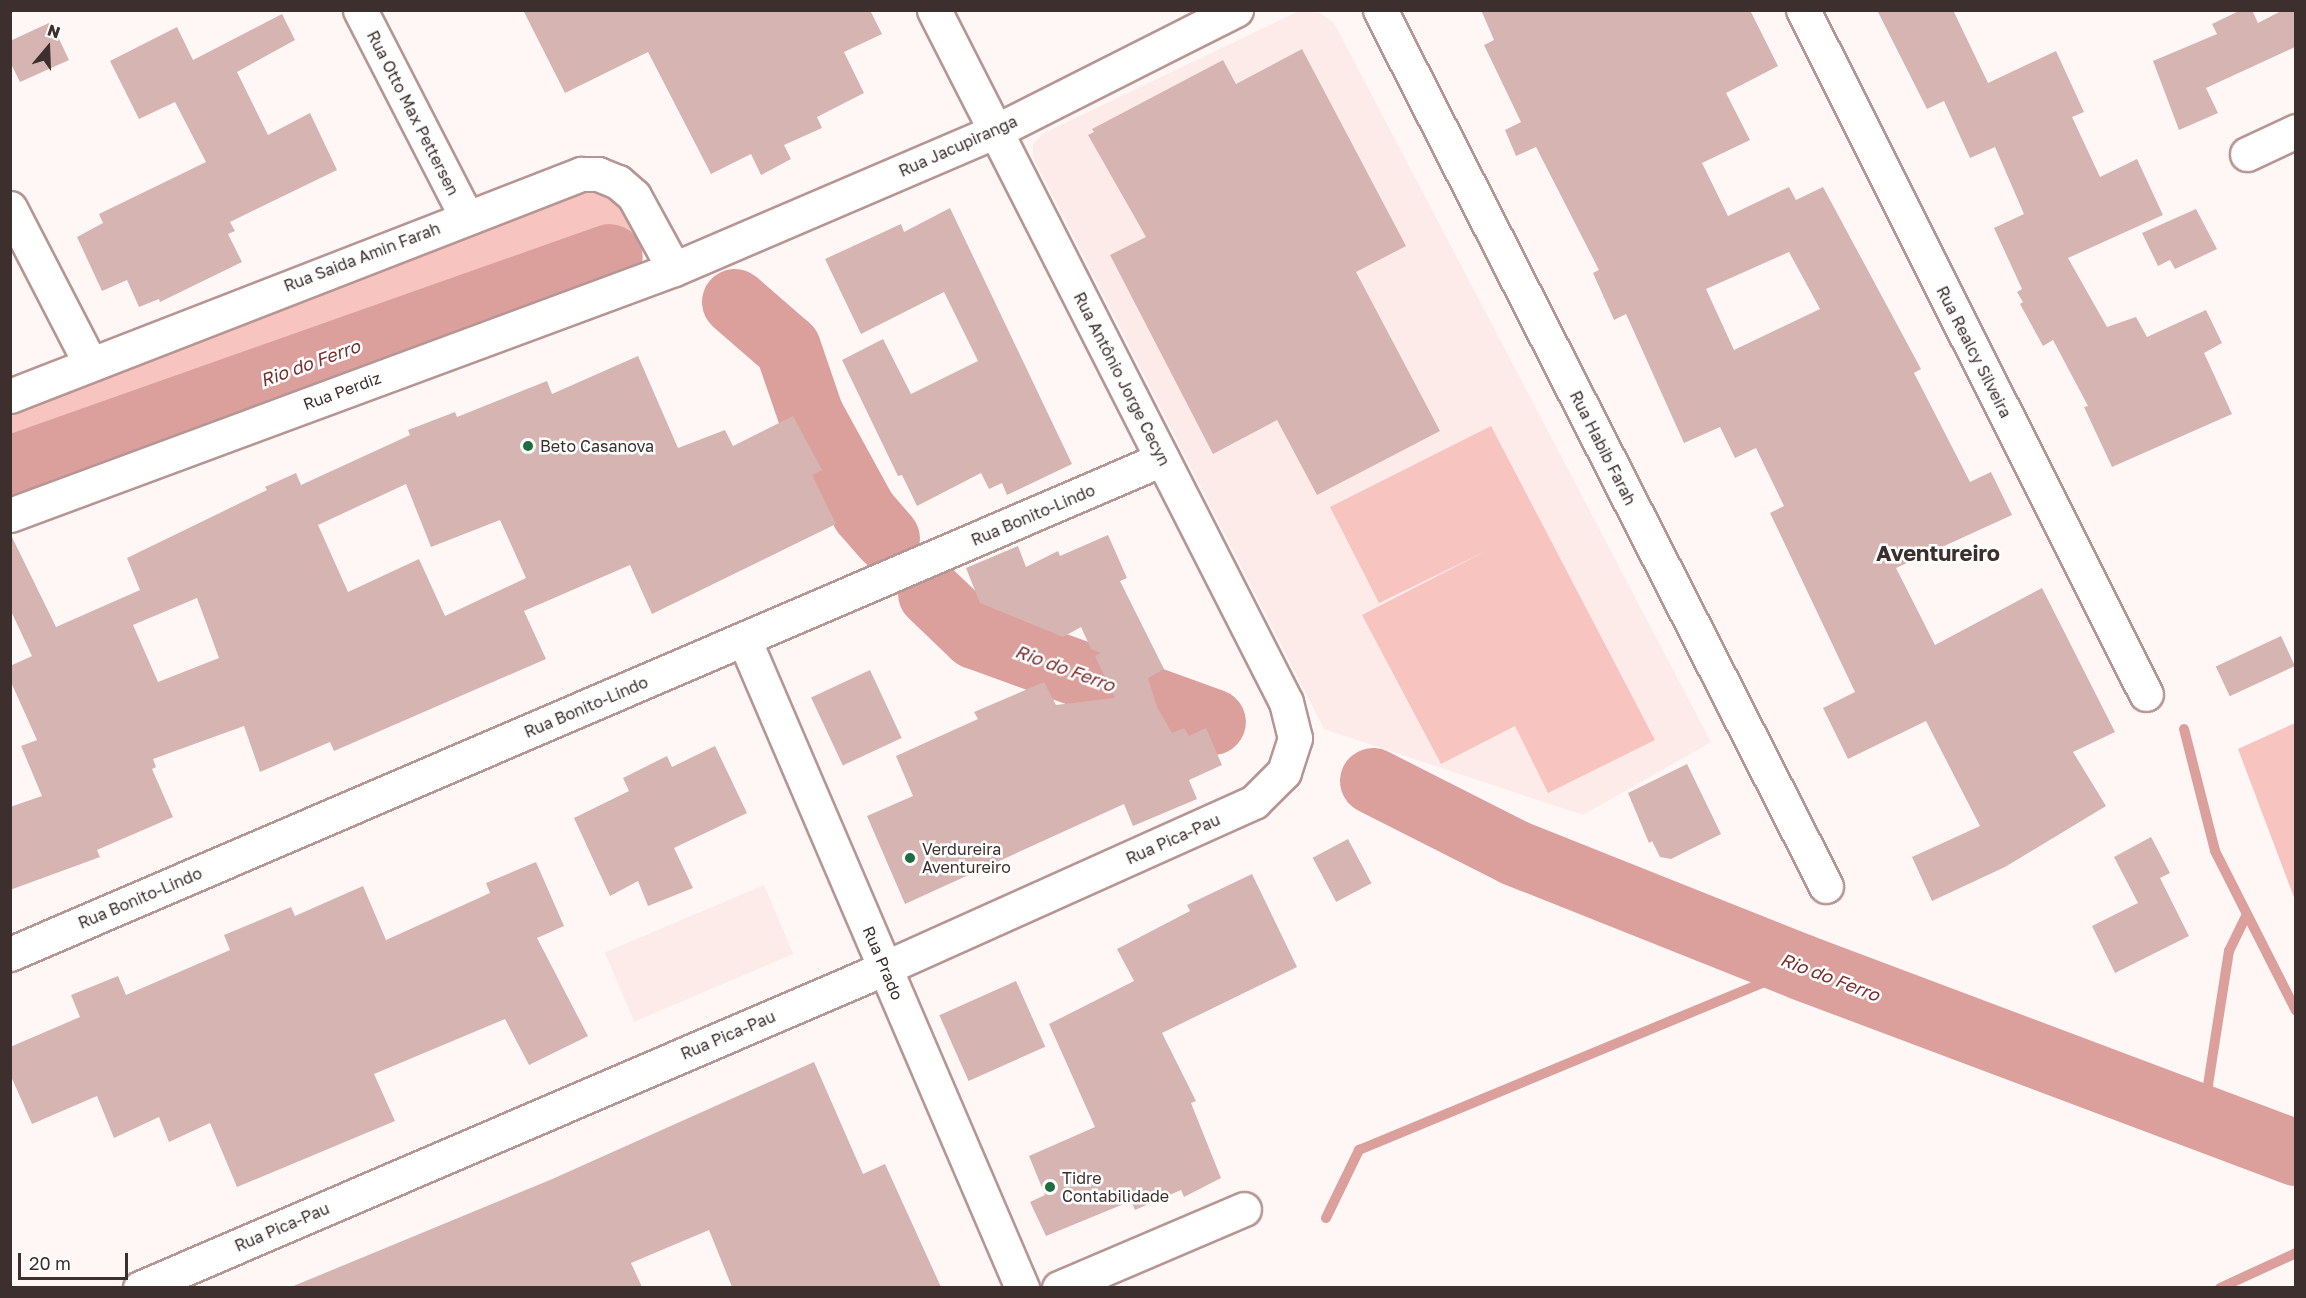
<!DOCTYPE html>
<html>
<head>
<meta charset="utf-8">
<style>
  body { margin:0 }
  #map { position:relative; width:2306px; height:1298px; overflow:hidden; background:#fef7f6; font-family:"Golos Text",sans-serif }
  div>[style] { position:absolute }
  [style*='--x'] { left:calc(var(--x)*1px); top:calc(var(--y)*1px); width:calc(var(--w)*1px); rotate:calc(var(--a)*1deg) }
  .built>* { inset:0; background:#fdebea; transform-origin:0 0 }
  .green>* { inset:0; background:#f7c4bf }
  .stream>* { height:10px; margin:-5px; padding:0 5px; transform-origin:5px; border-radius:5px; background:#dca09c }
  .river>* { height:66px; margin:-33px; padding:0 33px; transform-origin:33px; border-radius:33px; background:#dca09c }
  .building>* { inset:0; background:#d5b4b1; transform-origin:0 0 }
  .roads { filter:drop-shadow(2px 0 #b69693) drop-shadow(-2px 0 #b69693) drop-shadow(0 2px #b69693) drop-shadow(0 -2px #b69693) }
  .minor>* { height:33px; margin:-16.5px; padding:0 16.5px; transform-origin:16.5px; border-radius:16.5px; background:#fff }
  .tertiary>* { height:33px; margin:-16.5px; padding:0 16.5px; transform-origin:16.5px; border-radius:16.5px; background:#fff }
  .dots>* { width:16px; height:16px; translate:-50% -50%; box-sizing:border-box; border:3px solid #fff; border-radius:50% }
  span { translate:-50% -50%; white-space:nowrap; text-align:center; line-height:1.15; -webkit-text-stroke:5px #fff; paint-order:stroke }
  .street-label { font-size:16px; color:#3c2f2e }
  .poi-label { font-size:16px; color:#3c2f2e }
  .left { translate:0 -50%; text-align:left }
  .water-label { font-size:18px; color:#762f2d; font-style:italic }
  .district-label { font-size:22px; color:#3c2f2e; font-weight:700 }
  .frame { position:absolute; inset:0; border:12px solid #3c2f2e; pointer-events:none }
  .north { position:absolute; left:18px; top:18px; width:60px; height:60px; -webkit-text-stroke:4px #fff; paint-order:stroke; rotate:19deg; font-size:16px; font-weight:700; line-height:24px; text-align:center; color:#3c2f2e }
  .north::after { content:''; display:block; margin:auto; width:21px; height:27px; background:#3c2f2e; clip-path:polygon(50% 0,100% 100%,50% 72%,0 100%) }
  .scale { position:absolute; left:18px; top:1253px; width:110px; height:27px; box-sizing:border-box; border:3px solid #3c2f2e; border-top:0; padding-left:8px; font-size:18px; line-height:21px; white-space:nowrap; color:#3c2f2e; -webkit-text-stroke:4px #fff; paint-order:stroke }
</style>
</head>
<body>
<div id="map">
  <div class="built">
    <div style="clip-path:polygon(1299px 11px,1320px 13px,1334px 23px,1711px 742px,1583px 815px,1324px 729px,1033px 157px,1033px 144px,1044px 133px)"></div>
    <div style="left:764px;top:885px;width:75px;height:173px;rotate:67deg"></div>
  </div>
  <div class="green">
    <div style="clip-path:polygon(585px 187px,616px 197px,639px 239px,631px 255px,11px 493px,11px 413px)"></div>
    <div style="clip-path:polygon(1491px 426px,1655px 740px,1548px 793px,1515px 726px,1441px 764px,1362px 615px,1486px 551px,1379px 603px,1330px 507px)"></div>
    <div style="clip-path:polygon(2295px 723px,2295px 900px,2238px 749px)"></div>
  </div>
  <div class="stream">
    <div style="--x:2184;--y:729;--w:126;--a:75.7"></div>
    <div style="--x:2215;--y:851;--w:179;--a:63.1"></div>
    <div style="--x:2197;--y:1116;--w:33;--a:-70"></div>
    <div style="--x:2208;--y:1085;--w:136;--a:-81.1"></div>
    <div style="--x:2229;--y:951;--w:39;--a:-64"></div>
    <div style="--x:1326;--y:1218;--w:76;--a:-64.1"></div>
    <div style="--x:1359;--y:1150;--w:478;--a:-22.5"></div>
    <div style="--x:2220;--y:1288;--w:84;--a:-24.7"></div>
  </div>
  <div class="river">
    <div style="--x:735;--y:302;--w:70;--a:41"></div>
    <div style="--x:788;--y:348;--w:71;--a:71.1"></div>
    <div style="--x:811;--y:415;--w:111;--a:61.3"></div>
    <div style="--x:864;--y:512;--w:35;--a:49"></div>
    <div style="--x:10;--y:469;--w:636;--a:-19.46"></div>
    <div style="--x:931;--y:594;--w:61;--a:43.7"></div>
    <div style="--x:975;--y:636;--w:253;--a:19.9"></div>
    <div style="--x:1373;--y:781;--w:159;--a:26.9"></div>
    <div style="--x:1515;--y:853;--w:308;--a:21.7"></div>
    <div style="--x:1801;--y:967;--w:529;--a:20.59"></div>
  </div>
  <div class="building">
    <div style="clip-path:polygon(523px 10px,870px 10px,882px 34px,844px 52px,864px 93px,817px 117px,822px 128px,784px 145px,791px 159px,761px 175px,751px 154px,711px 174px,648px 52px,565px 93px)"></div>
    <div style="clip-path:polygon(evenodd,1481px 10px,1750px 10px,1778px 66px,1726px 93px,1750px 140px,1702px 163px,1728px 216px,1789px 187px,1796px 200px,1823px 187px,1921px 369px,1914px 373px,1970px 482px,1991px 472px,2012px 515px,1896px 568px,1935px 645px,2042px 588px,2115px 732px,2073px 752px,2106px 806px,2005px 867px,1932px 901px,1912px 857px,1980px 826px,1926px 721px,1848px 759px,1823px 708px,1855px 692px,1770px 513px,1784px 506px,1756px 448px,1735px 458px,1720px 427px,1684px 443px,1626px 314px,1614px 320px,1593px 273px,1599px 270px,1536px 147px,1516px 156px,1505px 130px,1521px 122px,1484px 45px,1494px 40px,1481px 10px,1789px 252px,1820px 309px,1734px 350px,1706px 289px,1789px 252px)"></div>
    <div style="clip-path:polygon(1877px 10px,1953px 10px,1988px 83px,2056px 51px,2084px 112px,2072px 117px,2100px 177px,2137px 159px,2163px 215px,2068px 258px,2107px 327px,2136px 317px,2147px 337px,2206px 310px,2222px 343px,2204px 353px,2232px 414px,2112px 467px,2084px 407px,2088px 406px,2053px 340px,2043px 346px,2020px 304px,2023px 302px,2017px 292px,2022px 289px,1994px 228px,2024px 214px,1995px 147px,1970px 158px,1944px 101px,1927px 109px)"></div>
    <div style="clip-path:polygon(2241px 10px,2252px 10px,2258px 23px,2283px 10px,2295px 10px,2295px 47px,2206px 88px,2218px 113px,2179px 130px,2153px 61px,2217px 34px,2212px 24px)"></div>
    <div style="clip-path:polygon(282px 14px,295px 40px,237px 72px,268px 135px,310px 113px,337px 170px,230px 222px,235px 231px,228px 234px,242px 262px,160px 302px,159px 299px,139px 307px,127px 280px,102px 291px,77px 237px,103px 223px,99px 214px,206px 162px,175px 102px,139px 119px,110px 61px,177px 27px,193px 60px)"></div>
    <div style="clip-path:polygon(51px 22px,69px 60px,20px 82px,10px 62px,10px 41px)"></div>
    <div style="clip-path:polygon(1302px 49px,1406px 246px,1356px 272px,1440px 431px,1317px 495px,1277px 420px,1213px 454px,1110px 255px,1146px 237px,1088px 135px,1094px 132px,1092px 129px,1223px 60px,1236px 84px)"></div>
    <div style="clip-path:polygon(950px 208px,1072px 464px,1007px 495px,1002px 483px,989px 489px,981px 473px,917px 506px,902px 475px,898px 476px,842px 360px,883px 339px,911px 394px,978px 361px,944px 292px,861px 334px,825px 259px,901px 224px,904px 232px)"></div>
    <div style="clip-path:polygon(2196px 209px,2217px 249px,2175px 269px,2170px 260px,2158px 266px,2142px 233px)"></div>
    <div style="clip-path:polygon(evenodd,638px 356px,678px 448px,725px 430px,733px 446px,793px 416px,822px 470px,812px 475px,836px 524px,652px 614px,630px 565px,524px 611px,546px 659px,334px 751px,330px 742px,260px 772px,244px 726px,153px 759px,156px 767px,152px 769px,173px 817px,97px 850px,100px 857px,10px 890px,10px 807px,42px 796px,21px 746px,37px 740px,10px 680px,10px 666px,32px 656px,10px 609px,10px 533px,56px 627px,140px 590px,127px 558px,267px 490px,265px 487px,296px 473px,301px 485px,410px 435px,408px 430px,455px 412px,457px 417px,547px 381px,552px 394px,638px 356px,406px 484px,431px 547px,500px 520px,526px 578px,445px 616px,419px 559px,348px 592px,318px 525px,406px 484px,638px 356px,197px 598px,219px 658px,158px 682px,133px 625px,197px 598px)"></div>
    <div style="clip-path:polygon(1108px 535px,1127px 578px,1120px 581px,1164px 669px,1148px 678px,1157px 707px,1172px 733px,1184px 728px,1189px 736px,1206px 728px,1222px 765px,1189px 780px,1197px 799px,1133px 826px,1124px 804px,905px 904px,867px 816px,913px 796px,896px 756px,978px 719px,974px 712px,1044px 682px,1056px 705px,1115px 698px,1095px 656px,1101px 653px,1091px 649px,1081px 627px,1063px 637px,980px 603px,966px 568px,1018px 546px,1026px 567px,1058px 551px,1060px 556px)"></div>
    <div style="left:2281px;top:636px;width:33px;height:72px;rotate:65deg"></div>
    <div style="left:870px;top:670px;width:75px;height:65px;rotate:65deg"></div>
    <div style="clip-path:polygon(715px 746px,747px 813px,674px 848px,693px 888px,648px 906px,638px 881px,610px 896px,574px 818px,629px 791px,623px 778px,667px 756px,672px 767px)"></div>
    <div style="clip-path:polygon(1687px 764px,1721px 834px,1671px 859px,1660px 857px,1652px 841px,1649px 843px,1628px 793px)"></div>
    <div style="clip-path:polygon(2151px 837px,2170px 873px,2160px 878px,2189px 936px,2115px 973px,2092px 926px,2138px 903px,2114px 857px)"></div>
    <div style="left:1348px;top:839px;width:50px;height:40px;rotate:62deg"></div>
    <div style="clip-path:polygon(536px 862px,564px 926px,537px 938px,588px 1036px,529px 1065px,505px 1019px,374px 1074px,395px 1121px,237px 1187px,210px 1123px,169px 1142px,159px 1117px,114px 1138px,97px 1096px,32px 1124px,10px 1074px,10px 1047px,80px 1017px,71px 995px,118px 976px,126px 995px,230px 950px,224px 935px,291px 907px,295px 916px,363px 886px,386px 940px,490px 893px,486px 883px)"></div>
    <div style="clip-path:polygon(1252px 874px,1297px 967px,1162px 1033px,1196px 1101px,1191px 1103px,1221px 1178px,1184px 1197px,1181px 1190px,1135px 1210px,1131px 1201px,1046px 1236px,1030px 1202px,1045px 1195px,1029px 1156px,1095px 1127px,1049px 1024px,1134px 981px,1117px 949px,1190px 911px,1187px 905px)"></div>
    <div style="left:1016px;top:981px;width:72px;height:84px;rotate:66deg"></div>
    <div style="clip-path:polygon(814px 1062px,863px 1174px,885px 1164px,941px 1287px,732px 1287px,709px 1230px,631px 1263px,642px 1287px,291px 1287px,550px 1180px)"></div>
  </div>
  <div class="roads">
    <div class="minor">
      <div style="--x:360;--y:10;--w:232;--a:62.8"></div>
      <div style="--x:1380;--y:10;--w:983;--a:63.02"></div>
      <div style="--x:1803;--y:10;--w:765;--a:63.37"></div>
      <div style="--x:2247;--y:154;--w:54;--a:-25.1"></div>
      <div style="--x:10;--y:208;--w:174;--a:62.7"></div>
      <div style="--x:10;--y:396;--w:613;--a:-21.25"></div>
      <div style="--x:581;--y:174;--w:17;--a:0"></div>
      <div style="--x:598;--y:174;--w:22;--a:22"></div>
      <div style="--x:618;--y:182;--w:21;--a:41"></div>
      <div style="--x:634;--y:196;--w:83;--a:61.3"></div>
      <div style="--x:10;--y:515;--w:708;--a:-20.33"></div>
      <div style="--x:674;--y:269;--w:350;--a:-23.2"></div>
      <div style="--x:10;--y:954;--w:1254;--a:-23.25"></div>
      <div style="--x:140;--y:1288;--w:811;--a:-23.24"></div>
      <div style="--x:885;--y:968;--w:358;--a:-113.2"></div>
      <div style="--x:1059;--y:1288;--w:201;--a:-23.1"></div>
    </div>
    <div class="tertiary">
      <div style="--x:934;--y:10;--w:776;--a:63.04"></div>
      <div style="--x:1286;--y:702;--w:37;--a:76"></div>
      <div style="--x:1295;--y:738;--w:36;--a:108"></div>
      <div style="--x:1284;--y:772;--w:42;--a:135"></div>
      <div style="--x:1254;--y:802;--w:405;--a:155.8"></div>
      <div style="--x:885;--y:968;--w:348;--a:66.8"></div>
      <div style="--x:996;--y:131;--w:269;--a:-26.8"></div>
    </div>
  </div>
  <div class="dots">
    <div style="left:528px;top:446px;background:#1d6e3f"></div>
    <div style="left:910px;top:858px;background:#1d6e3f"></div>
    <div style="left:1050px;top:1187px;background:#1d6e3f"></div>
  </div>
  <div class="street-label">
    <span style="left:413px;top:113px;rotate:63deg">Rua Otto Max Pettersen</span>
    <span style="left:958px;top:146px;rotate:-24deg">Rua Jacupiranga</span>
    <span style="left:362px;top:257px;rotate:-21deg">Rua Saida Amin Farah</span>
    <span style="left:1974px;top:352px;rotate:63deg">Rua Realcy Silveira</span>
    <span style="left:1122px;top:379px;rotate:63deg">Rua Antônio Jorge Cecyn</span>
    <span style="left:342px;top:391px;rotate:-20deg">Rua Perdiz</span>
    <span style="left:1603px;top:448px;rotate:63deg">Rua Habib Farah</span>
    <span style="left:1033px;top:515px;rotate:-23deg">Rua Bonito-Lindo</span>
    <span style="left:586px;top:707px;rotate:-23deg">Rua Bonito-Lindo</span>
    <span style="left:1173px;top:839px;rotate:-24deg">Rua Pica-Pau</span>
    <span style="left:140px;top:898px;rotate:-23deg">Rua Bonito-Lindo</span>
    <span style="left:883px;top:963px;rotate:67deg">Rua Prado</span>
    <span style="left:728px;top:1035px;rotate:-23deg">Rua Pica-Pau</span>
    <span style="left:282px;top:1227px;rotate:-23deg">Rua Pica-Pau</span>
  </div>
  <div class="poi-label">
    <span class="left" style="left:540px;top:446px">Beto Casanova</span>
    <span class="left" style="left:922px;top:858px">Verdureira<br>Aventureiro</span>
    <span class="left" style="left:1062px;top:1187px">Tidre<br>Contabilidade</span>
  </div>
  <div class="water-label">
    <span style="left:310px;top:363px;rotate:-20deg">Rio do Ferro</span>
    <span style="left:1065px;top:668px;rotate:20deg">Rio do Ferro</span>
    <span style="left:1830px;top:977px;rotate:21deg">Rio do Ferro</span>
  </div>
  <div class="district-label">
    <span style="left:1938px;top:553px">Aventureiro</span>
  </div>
  <div class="frame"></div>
  <div class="north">N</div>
  <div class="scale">20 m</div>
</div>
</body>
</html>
